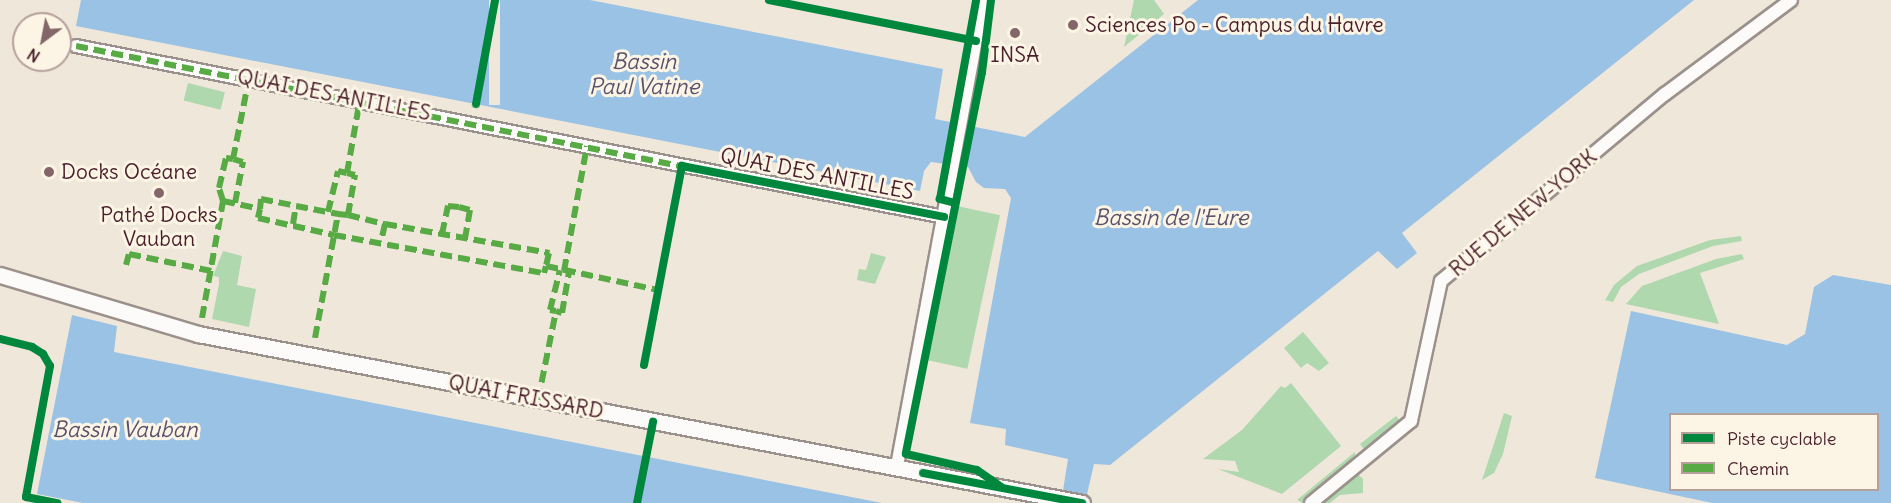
<!DOCTYPE html>
<html>
<head>
<meta charset="utf-8">
<style>
  body { margin:0 }
  #map { position:relative; width:1891px; height:503px; overflow:hidden; background:#efe7da; font-family:Delius,sans-serif }
  div>[style] { position:absolute }
  [style*='--x'] { left:calc(var(--x)*1px); top:calc(var(--y)*1px); width:calc(var(--w)*1px); rotate:calc(var(--a)*1deg) }
  .green>* { inset:0; background:#b0d8af; transform-origin:0 0 }
  .water>* { inset:0; background:#9ac2e4 }
  .pier>* { inset:0; background:#efe7da; transform-origin:0 0 }
  .roads { filter:drop-shadow(2px 0 #9b918c) drop-shadow(-2px 0 #9b918c) drop-shadow(0 2px #9b918c) drop-shadow(0 -2px #9b918c) }
  .minor>* { height:12px; margin:-6px; padding:0 6px; transform-origin:6px; border-radius:6px; background:#fdfbf9 }
  .tertiary>* { height:15px; margin:-7.5px; padding:0 7.5px; transform-origin:7.5px; border-radius:7.5px; background:#fdfbf9 }
  .quiet>* { height:6px; margin-top:-3px; transform-origin:0; background:repeating-linear-gradient(90deg,#57aa44 0 12px,transparent 0 18px) }
  .cycleway>* { height:8px; margin:-4px; padding:0 4px; transform-origin:4px; border-radius:4px; background:#00873e }
  .dots>* { width:16px; height:16px; translate:-50% -50%; box-sizing:border-box; border:3px solid #fcf5e5; border-radius:50% }
  span { translate:-50% -50%; white-space:nowrap; text-align:center; line-height:1.15; -webkit-text-stroke:6px #fcf5e5; paint-order:stroke }
  .poi-label { font-size:21px; color:#4a1f2b }
  .left { translate:0 -50%; text-align:left }
  .street-label { font-size:21px; color:#4a1f2b }
  .water-label { font-size:22px; color:#59526d; font-style:italic }
  .legend { position:absolute; left:1669px; top:413px; width:210px; height:78px; box-sizing:border-box; background:#fcf5e5; border:2px solid #b59f9b; margin:0; padding:8px 10px; list-style:none; font-size:18px; color:#4a1f2b }
  .legend li { display:flex; align-items:center; gap:12px; height:30px }
  .legend b { width:30px; border:2px solid #b59f9b }
  .north { position:absolute; left:12px; top:12px; width:60px; height:60px; box-sizing:border-box; background:#fcf5e5; border:2px solid #b59f9b; border-radius:50%; rotate:212deg; font-size:16px; font-weight:700; line-height:24px; text-align:center; color:#4a1f2b }
  .north::after { content:''; display:block; margin:auto; width:21px; height:27px; background:#846568; clip-path:polygon(50% 0,100% 100%,50% 72%,0 100%) }
</style>
</head>
<body>
<div id="map">
  <div class="green">
    <div style="clip-path:polygon(1134px 0,1154px 0,1164px 14px,1124px 47px)"></div>
    <div style="left:188px;top:83px;width:38px;height:18px;rotate:14deg"></div>
    <div style="left:957px;top:206px;width:44px;height:157px;rotate:12deg"></div>
    <div style="clip-path:polygon(1741px 236px,1742px 241px,1713px 246px,1639px 274px,1621px 287px,1613px 302px,1605px 300px,1614px 285px,1637px 266px,1710px 240px)"></div>
    <div style="clip-path:polygon(223px 251px,242px 256px,237px 285px,256px 289px,249px 327px,212px 319px,219px 284px,219px 277px,213px 276px)"></div>
    <div style="clip-path:polygon(871px 253px,886px 257px,875px 284px,857px 280px,859px 269px,866px 270px)"></div>
    <div style="clip-path:polygon(1742px 254px,1744px 259px,1700px 273px,1719px 324px,1626px 304px,1642px 286px,1716px 259px)"></div>
    <div style="clip-path:polygon(1303px 332px,1329px 363px,1319px 371px,1307px 363px,1301px 368px,1284px 348px)"></div>
    <div style="clip-path:polygon(1291px 383px,1341px 446px,1282px 494px,1218px 469px,1239px 472px,1235px 461px,1203px 459px,1242px 430px,1281px 386px,1285px 388px)"></div>
    <div style="clip-path:polygon(1504px 413px,1512px 416px,1503px 454px,1494px 473px,1482px 480px)"></div>
    <div style="clip-path:polygon(1396px 416px,1402px 423px,1370px 448px,1363px 448px,1360px 444px)"></div>
    <div style="clip-path:polygon(1355px 452px,1355px 461px,1303px 503px,1297px 500px)"></div>
    <div style="clip-path:polygon(1357px 473px,1363px 479px,1363px 493px,1340px 495px,1330px 503px,1321px 503px)"></div>
  </div>
  <div class="water">
    <div style="clip-path:polygon(81px 0,590px 0,943px 69px,935px 119px,1025px 137px,1198px 0,1694px 0,1402px 233px,1417px 253px,1397px 269px,1378px 251px,1110px 465px,1094px 464px,1085px 503px,1061px 503px,1068px 459px,1005px 445px,1006px 429px,970px 423px,1011px 198px,1005px 189px,984px 188px,976px 182px,968px 167px,931px 162px,924px 171px,920px 191px,76px 26px)"></div>
    <div style="clip-path:polygon(evenodd,1833px 275px,1891px 285px,1891px 503px,1712px 503px,1595px 478px,1631px 311px,1787px 345px,1805px 334px,1814px 287px,1833px 275px,1878px 414px,1878px 490px,1670px 490px,1670px 414px,1878px 414px)"></div>
    <div style="clip-path:polygon(72px 315px,117px 326px,114px 352px,882px 503px,83px 503px,37px 494px)"></div>
  </div>
  <div class="pier">
    <div style="left:489px;top:0;width:11px;height:105px"></div>
  </div>
  <div class="roads">
    <div class="minor">
      <div style="--x:76;--y:46;--w:885;--a:11.14"></div>
      <div style="--x:897;--y:466;--w:474;--a:-79.5"></div>
      <div style="--x:1311;--y:503;--w:129;--a:-39.4"></div>
      <div style="--x:1411;--y:421;--w:143;--a:-77.9"></div>
      <div style="--x:1441;--y:281;--w:292;--a:-39.9"></div>
      <div style="--x:1665;--y:94;--w:157;--a:-36.7"></div>
    </div>
    <div class="tertiary">
      <div style="--x:0;--y:275;--w:207;--a:16.6"></div>
      <div style="--x:198;--y:334;--w:900;--a:10.82"></div>
    </div>
  </div>
  <div class="quiet">
    <div style="--x:76;--y:46;--w:621;--a:11.24"></div>
    <div style="--x:223;--y:201;--w:38;--a:12"></div>
    <div style="--x:260;--y:209;--w:9;--a:103"></div>
    <div style="--x:258;--y:218;--w:78;--a:12.6"></div>
    <div style="--x:334;--y:235;--w:213;--a:10.3"></div>
    <div style="--x:544;--y:273;--w:7;--a:-74"></div>
    <div style="--x:546;--y:266;--w:115;--a:12.1"></div>
    <div style="--x:235;--y:203;--w:42;--a:-79"></div>
    <div style="--x:243;--y:162;--w:10;--a:-163"></div>
    <div style="--x:233;--y:159;--w:83;--a:-78.8"></div>
    <div style="--x:260;--y:209;--w:10;--a:-84"></div>
    <div style="--x:261;--y:199;--w:36;--a:11"></div>
    <div style="--x:328;--y:212;--w:42;--a:-76.3"></div>
    <div style="--x:338;--y:171;--w:9;--a:13"></div>
    <div style="--x:348;--y:215;--w:38;--a:14"></div>
    <div style="--x:385;--y:224;--w:18;--a:103"></div>
    <div style="--x:293;--y:224;--w:18;--a:-81"></div>
    <div style="--x:296;--y:206;--w:43;--a:10.8"></div>
    <div style="--x:385;--y:224;--w:167;--a:10"></div>
    <div style="--x:549;--y:253;--w:13;--a:103"></div>
    <div style="--x:442;--y:234;--w:29;--a:-78"></div>
    <div style="--x:448;--y:206;--w:11;--a:5"></div>
    <div style="--x:459;--y:207;--w:11;--a:15"></div>
    <div style="--x:470;--y:210;--w:28;--a:100"></div>
    <div style="--x:126;--y:265;--w:11;--a:-75"></div>
    <div style="--x:129;--y:254;--w:84;--a:11.7"></div>
    <div style="--x:564;--y:271;--w:127;--a:-79.6"></div>
    <div style="--x:556;--y:311;--w:6;--a:18"></div>
    <div style="--x:562;--y:313;--w:42;--a:-80.3"></div>
    <div style="--x:202;--y:318;--w:119;--a:-79.8"></div>
    <div style="--x:223;--y:201;--w:14;--a:-107"></div>
    <div style="--x:219;--y:188;--w:31;--a:-77"></div>
    <div style="--x:226;--y:158;--w:7;--a:8"></div>
    <div style="--x:315;--y:338;--w:126;--a:-79.5"></div>
    <div style="--x:338;--y:214;--w:10;--a:6"></div>
    <div style="--x:348;--y:215;--w:41;--a:-80.1"></div>
    <div style="--x:355;--y:175;--w:8;--a:-166"></div>
    <div style="--x:347;--y:173;--w:75;--a:-80"></div>
    <div style="--x:538;--y:400;--w:91;--a:-78.6"></div>
    <div style="--x:556;--y:311;--w:6;--a:-171"></div>
    <div style="--x:550;--y:310;--w:41;--a:-76"></div>
  </div>
  <div class="cycleway">
    <div style="--x:769;--y:0;--w:211;--a:11.2"></div>
    <div style="--x:991;--y:0;--w:73;--a:97.1"></div>
    <div style="--x:982;--y:72;--w:389;--a:101.3"></div>
    <div style="--x:906;--y:454;--w:73;--a:12.7"></div>
    <div style="--x:977;--y:470;--w:29;--a:35"></div>
    <div style="--x:476;--y:104;--w:106;--a:-79.6"></div>
    <div style="--x:955;--y:203;--w:16;--a:-165"></div>
    <div style="--x:940;--y:199;--w:202;--a:-79.7"></div>
    <div style="--x:0;--y:339;--w:33;--a:14"></div>
    <div style="--x:32;--y:347;--w:13;--a:32"></div>
    <div style="--x:43;--y:354;--w:14;--a:60"></div>
    <div style="--x:50;--y:366;--w:133;--a:100.4"></div>
    <div style="--x:26;--y:497;--w:32;--a:11"></div>
    <div style="--x:644;--y:365;--w:203;--a:-79.2"></div>
    <div style="--x:682;--y:166;--w:267;--a:11"></div>
    <div style="--x:923;--y:473;--w:162;--a:10.7"></div>
    <div style="--x:637;--y:503;--w:83;--a:-78.8"></div>
  </div>
  <div class="dots">
    <div style="left:1073px;top:25px;background:#846568"></div>
    <div style="left:1015px;top:33px;background:#846568"></div>
    <div style="left:49px;top:172px;background:#846568"></div>
    <div style="left:159px;top:193px;background:#846568"></div>
  </div>
  <div class="poi-label">
    <span class="left" style="left:1085px;top:25px">Sciences Po - Campus du Havre</span>
    <span style="left:1015px;top:55px">INSA</span>
    <span class="left" style="left:61px;top:172px">Docks Océane</span>
    <span style="left:159px;top:227px">Pathé Docks<br>Vauban</span>
  </div>
  <div class="street-label">
    <span style="left:334px;top:95px;rotate:11deg">QUAI DES ANTILLES</span>
    <span style="left:817px;top:174px;rotate:11deg">QUAI DES ANTILLES</span>
    <span style="left:1523px;top:213px;rotate:-40deg">RUE DE NEW-YORK</span>
    <span style="left:526px;top:397px;rotate:11deg">QUAI FRISSARD</span>
  </div>
  <div class="water-label">
    <span style="left:644px;top:74px">Bassin<br>Paul Vatine</span>
    <span style="left:1171px;top:218px">Bassin de l'Eure</span>
    <span style="left:125px;top:430px">Bassin Vauban</span>
  </div>
  <ul class="legend">
  <li><b style="height:8px;background:#00873e"></b>Piste cyclable</li>
  <li><b style="height:8px;background:#57aa44"></b>Chemin</li>
  </ul>
  <div class="north">N</div>
</div>
</body>
</html>
